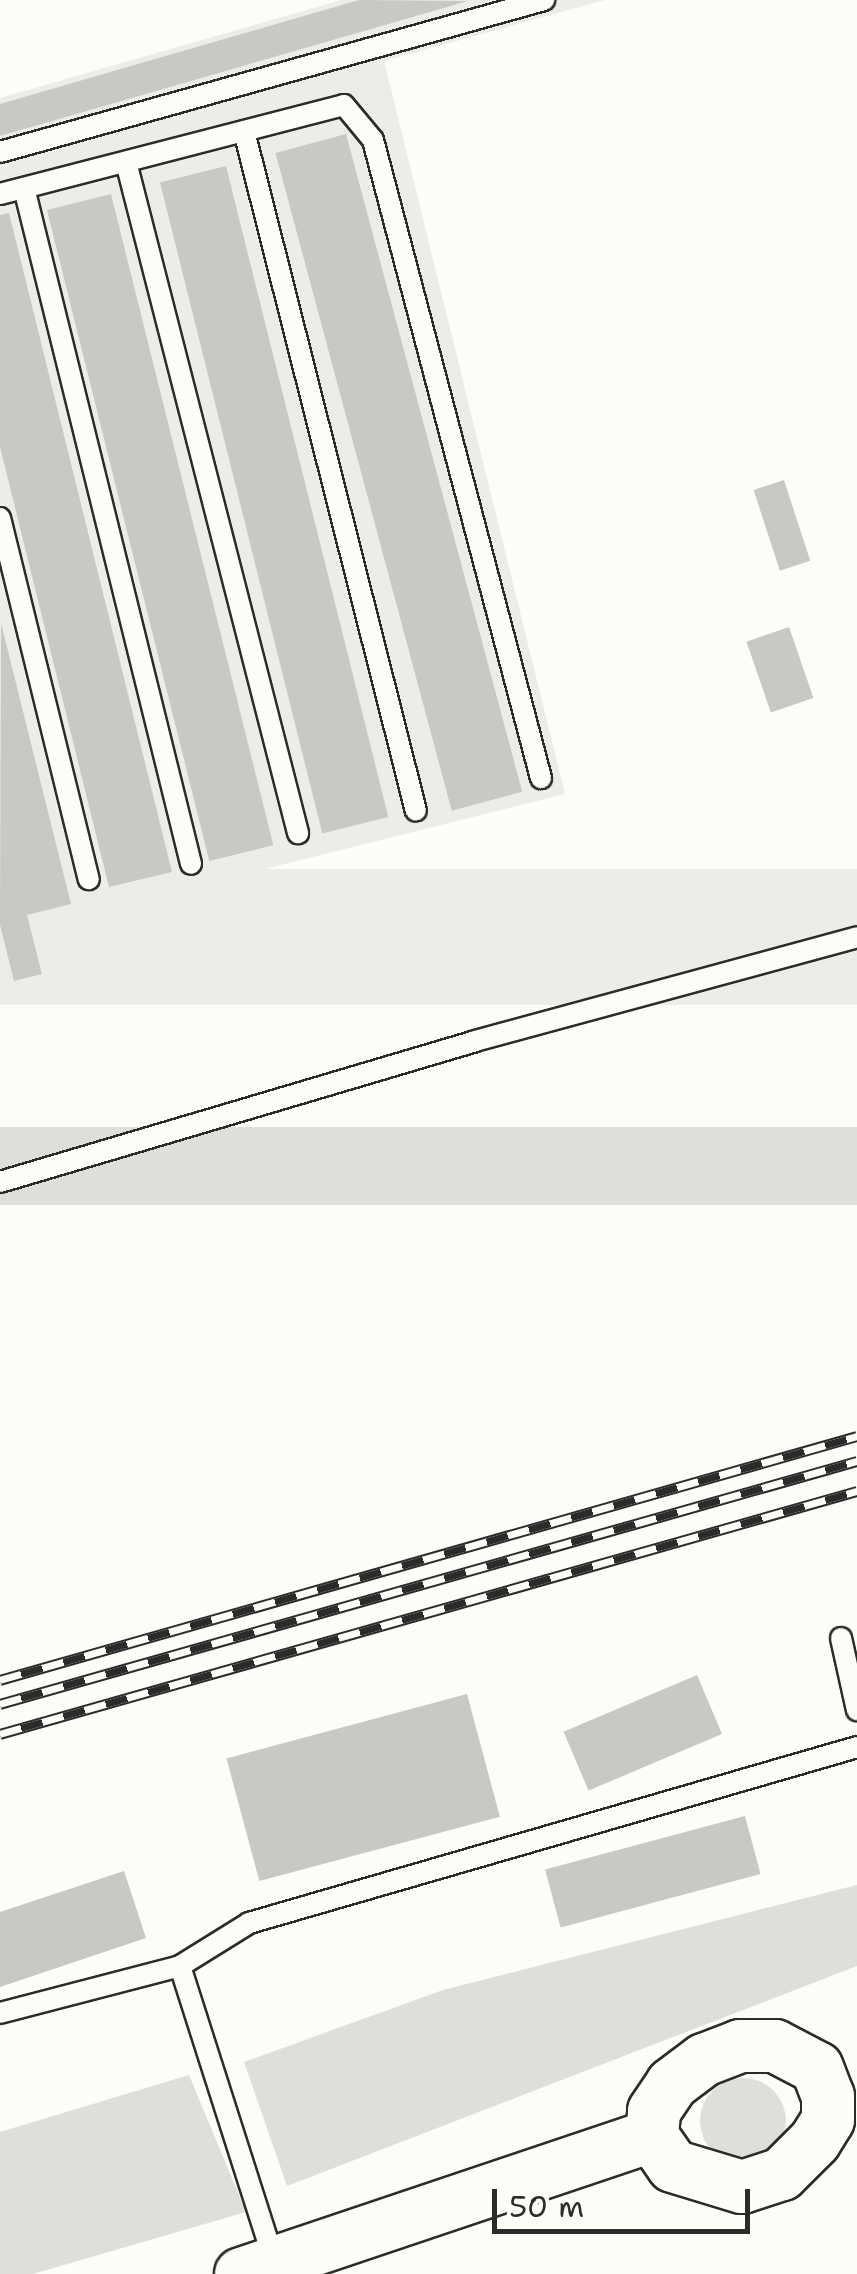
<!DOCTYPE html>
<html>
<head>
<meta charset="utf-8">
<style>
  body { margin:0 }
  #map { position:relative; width:857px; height:2274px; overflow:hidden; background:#fdfcf7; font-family:"Shantell Sans",sans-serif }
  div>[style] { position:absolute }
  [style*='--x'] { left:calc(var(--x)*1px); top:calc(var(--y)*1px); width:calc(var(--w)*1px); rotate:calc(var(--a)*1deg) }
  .built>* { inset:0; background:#edece8; transform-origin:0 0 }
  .green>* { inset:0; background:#dfdeda; transform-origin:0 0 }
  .round { border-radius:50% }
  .building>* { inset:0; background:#c9c8c4; transform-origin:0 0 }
  .roads { filter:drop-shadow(2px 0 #2b2b2b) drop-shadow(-2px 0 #2b2b2b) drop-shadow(0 2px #2b2b2b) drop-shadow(0 -2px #2b2b2b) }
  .service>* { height:20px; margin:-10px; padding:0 10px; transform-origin:10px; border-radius:10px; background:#fdfcf7 }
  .tertiary>* { height:52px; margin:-26px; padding:0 26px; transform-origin:26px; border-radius:26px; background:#fdfcf7 }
  .rail>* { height:11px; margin-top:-5.5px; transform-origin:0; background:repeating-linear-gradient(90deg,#fdfcf7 0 22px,#2b2b2b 0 44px); box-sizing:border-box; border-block:2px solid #2b2b2b }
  span { translate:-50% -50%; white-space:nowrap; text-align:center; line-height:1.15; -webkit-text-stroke:9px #fdfcf7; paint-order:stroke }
  .scale { position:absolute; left:492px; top:2189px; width:258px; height:45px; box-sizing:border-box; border:5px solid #2b2b2b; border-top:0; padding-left:12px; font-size:30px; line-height:35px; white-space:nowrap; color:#2b2b2b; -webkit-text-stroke:8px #fdfcf7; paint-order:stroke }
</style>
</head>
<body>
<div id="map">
  <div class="built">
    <div style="clip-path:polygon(341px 0,605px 0,384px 61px,565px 794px,53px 922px,65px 988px,0 1003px,0 98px)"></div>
    <div style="left:857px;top:869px;width:136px;height:891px;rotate:90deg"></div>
  </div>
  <div class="green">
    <div style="left:857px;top:1127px;width:78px;height:891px;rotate:90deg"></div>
    <div style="clip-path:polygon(857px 1885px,857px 1966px,287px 2186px,244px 2062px,443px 1990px)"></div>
    <div style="clip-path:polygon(189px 2075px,246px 2212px,33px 2274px,0 2274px,0 2132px)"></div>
    <div class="round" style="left:700px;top:2078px;width:86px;height:86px"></div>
  </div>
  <div class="building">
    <div style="clip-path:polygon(359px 0,468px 1px,0 136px,0 104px)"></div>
    <div style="left:346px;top:134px;width:681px;height:73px;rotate:75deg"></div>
    <div style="left:226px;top:166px;width:671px;height:68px;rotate:76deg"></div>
    <div style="left:111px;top:194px;width:671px;height:66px;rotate:76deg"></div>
    <div style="clip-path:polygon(9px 213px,172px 872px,109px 887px,0 447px,0 215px)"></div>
    <div style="left:784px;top:480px;width:85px;height:32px;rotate:72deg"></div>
    <div style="clip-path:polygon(1px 623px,71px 904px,27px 915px,42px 974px,14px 981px,0 925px)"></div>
    <div style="left:789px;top:627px;width:75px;height:45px;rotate:71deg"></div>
    <div style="left:697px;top:1675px;width:64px;height:145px;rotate:67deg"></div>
    <div style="left:467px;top:1694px;width:127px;height:249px;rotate:75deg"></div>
    <div style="left:745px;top:1816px;width:60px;height:207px;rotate:75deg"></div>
    <div style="clip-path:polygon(124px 1871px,146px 1938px,0 1987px,0 1912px)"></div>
  </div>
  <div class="roads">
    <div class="service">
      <div style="--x:244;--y:131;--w:701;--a:75.81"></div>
      <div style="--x:0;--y:152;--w:565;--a:-15.61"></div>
      <div style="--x:126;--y:162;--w:693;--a:75.62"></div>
      <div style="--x:24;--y:188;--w:696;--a:76.12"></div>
      <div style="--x:0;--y:194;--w:355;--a:-14.5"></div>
      <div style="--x:344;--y:105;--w:45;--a:50.4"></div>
      <div style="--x:373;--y:140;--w:660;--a:75.25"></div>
      <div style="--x:0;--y:518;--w:372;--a:76.2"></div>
      <div style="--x:0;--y:1182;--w:495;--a:-16.5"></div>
      <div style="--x:475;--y:1041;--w:396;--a:-15.2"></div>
      <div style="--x:841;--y:1638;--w:74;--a:77.5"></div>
      <div style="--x:180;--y:1966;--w:313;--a:72.3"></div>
      <div style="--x:0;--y:2013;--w:186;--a:-14.6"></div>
      <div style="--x:180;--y:1966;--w:81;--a:-31.9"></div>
      <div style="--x:249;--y:1923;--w:633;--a:-16.14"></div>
    </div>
    <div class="tertiary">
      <div style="--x:740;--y:2046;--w:35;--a:0"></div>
      <div style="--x:775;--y:2046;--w:47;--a:27.6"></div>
      <div style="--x:817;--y:2068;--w:30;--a:69"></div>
      <div style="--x:828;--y:2096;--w:24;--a:90"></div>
      <div style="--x:828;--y:2120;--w:25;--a:122"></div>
      <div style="--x:815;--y:2141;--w:47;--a:135"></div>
      <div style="--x:782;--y:2174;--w:42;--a:162"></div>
      <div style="--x:742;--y:2187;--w:72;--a:-163.1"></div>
      <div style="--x:673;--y:2166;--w:37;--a:-125"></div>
      <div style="--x:652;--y:2136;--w:25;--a:-85"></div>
      <div style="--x:654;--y:2111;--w:32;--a:-56"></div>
      <div style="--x:672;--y:2084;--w:40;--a:-37"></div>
      <div style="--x:704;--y:2060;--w:39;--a:-21"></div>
      <div style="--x:241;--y:2274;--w:434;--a:-18.6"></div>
    </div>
  </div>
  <div class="rail">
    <div style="--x:0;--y:1680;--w:891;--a:-15.89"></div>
    <div style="--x:0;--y:1704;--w:891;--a:-15.83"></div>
    <div style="--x:0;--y:1734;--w:891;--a:-15.83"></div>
  </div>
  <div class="scale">50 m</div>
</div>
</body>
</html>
